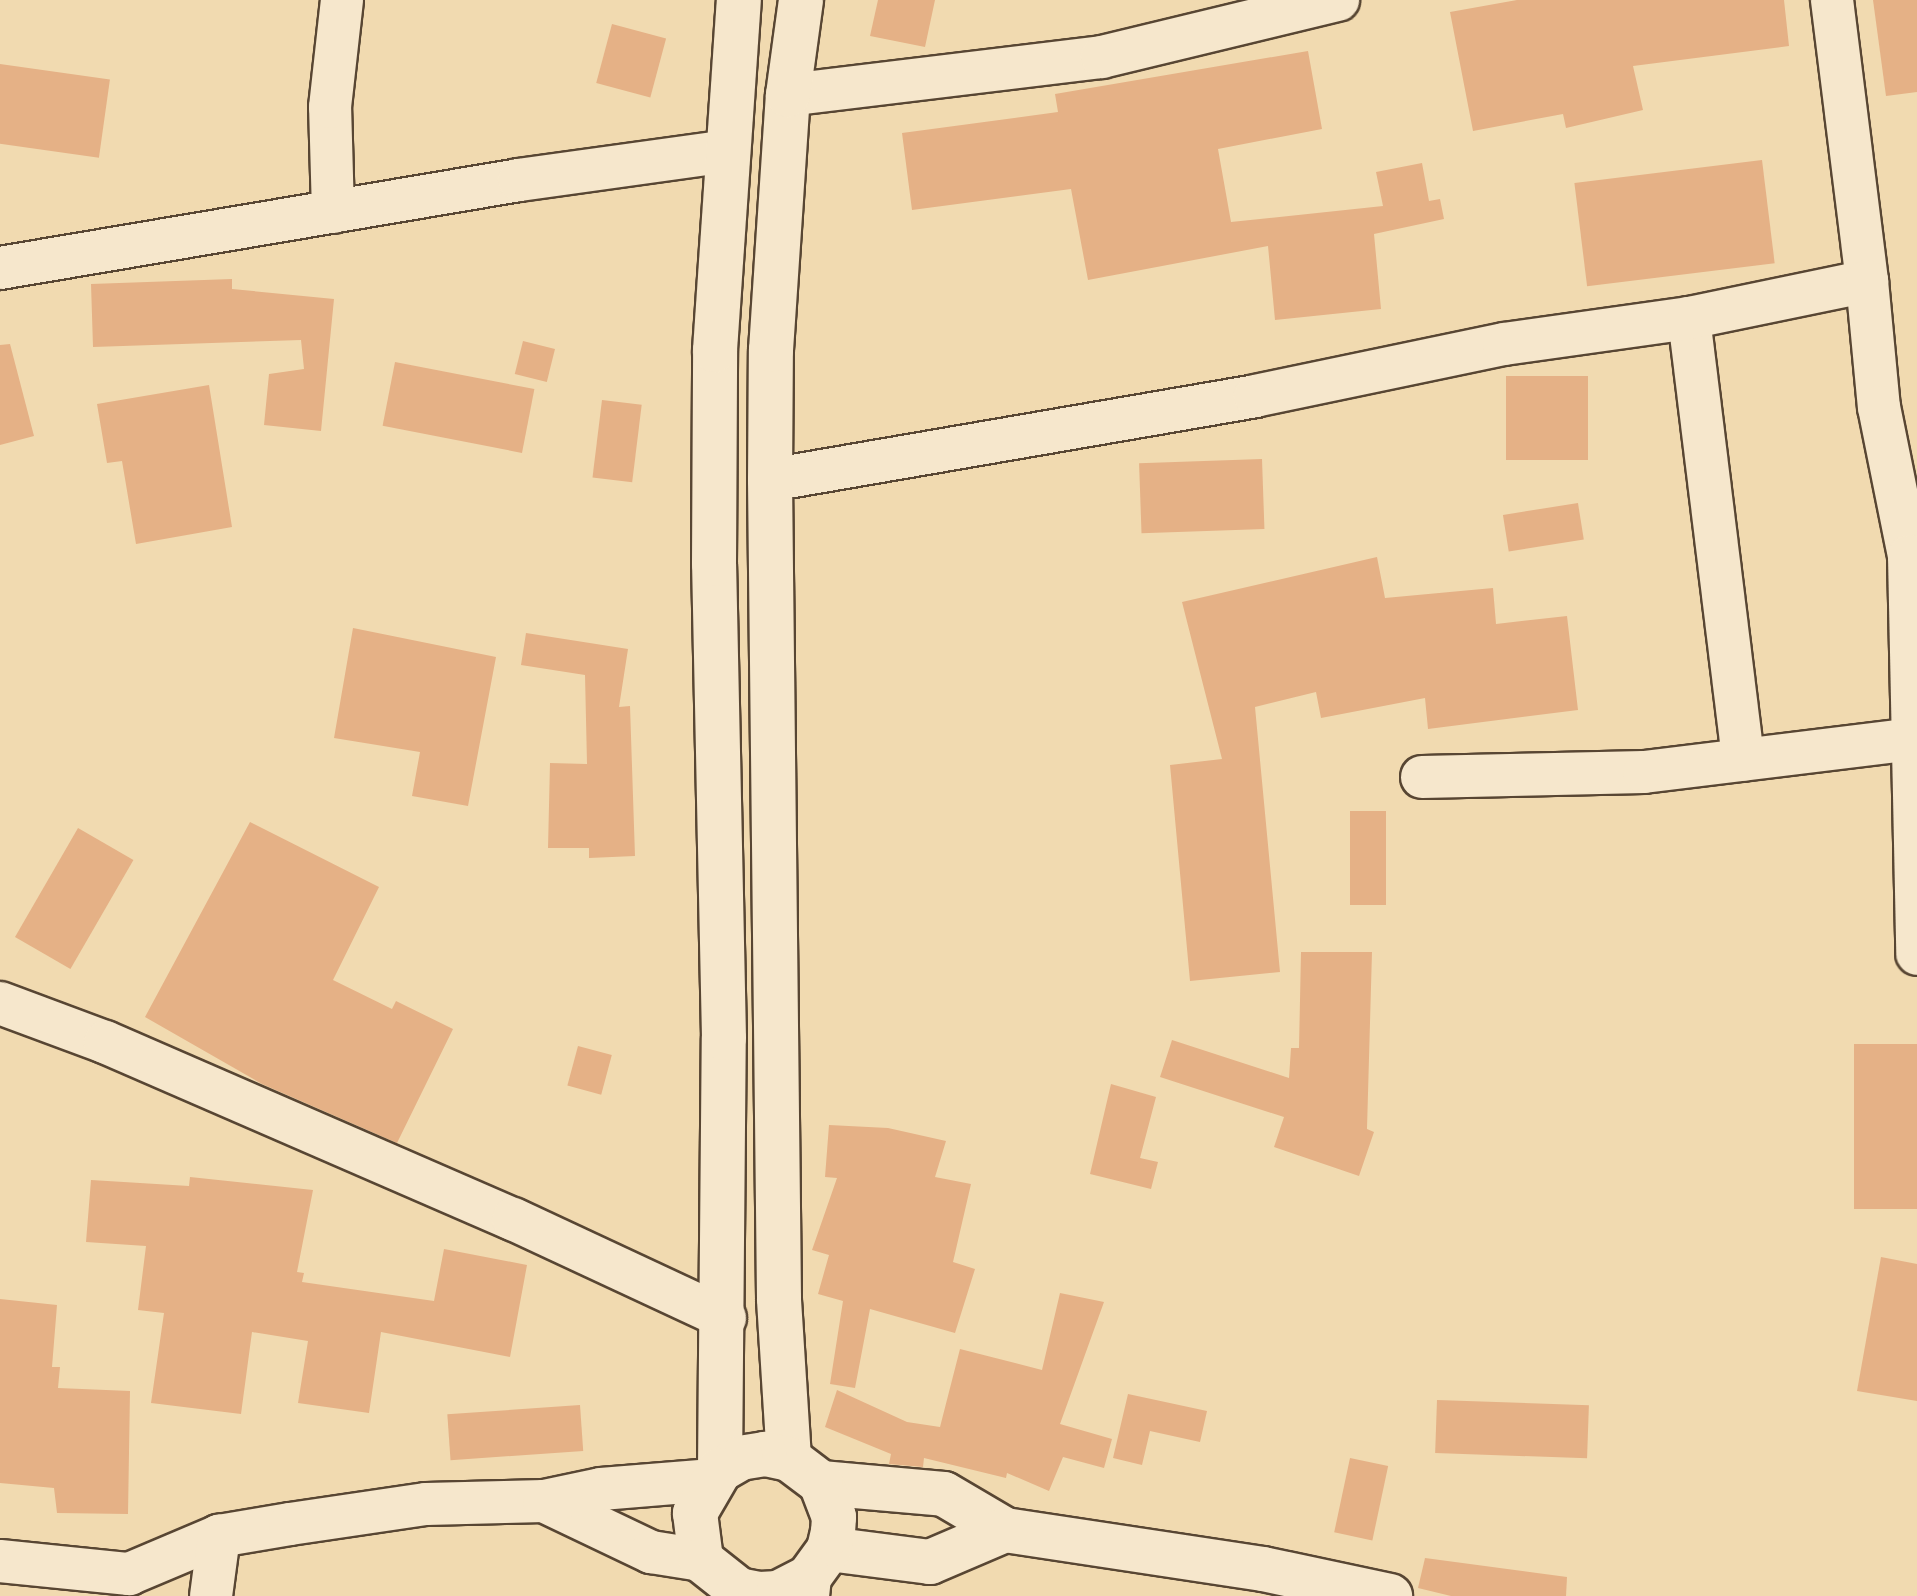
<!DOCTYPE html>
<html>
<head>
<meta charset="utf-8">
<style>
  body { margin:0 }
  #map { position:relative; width:1917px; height:1596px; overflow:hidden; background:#f1dab0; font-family:Vollkorn,serif }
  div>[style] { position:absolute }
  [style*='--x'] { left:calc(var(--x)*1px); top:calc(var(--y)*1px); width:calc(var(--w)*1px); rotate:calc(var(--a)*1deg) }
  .building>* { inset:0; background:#e5b186; transform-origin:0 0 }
  .roads { filter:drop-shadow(2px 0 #584633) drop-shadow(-2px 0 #584633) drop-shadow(0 2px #584633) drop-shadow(0 -2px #584633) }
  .minor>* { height:42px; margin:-21px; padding:0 21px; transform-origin:21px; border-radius:21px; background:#f6e7cc }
  .tertiary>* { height:44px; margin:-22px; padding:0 22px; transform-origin:22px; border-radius:22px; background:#f6e7cc }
  .secondary>* { height:44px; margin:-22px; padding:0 22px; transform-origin:22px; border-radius:22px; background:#f6e7cc }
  span { translate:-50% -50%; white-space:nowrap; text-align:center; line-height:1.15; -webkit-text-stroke:6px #f6e7cc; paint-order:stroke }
</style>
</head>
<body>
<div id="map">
  <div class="building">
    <div style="clip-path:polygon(878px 0,935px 0,925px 47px,870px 36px)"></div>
    <div style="clip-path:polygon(1517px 0,1784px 0,1789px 46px,1633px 66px,1643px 110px,1566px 128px,1563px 114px,1473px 131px,1450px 12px)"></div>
    <div style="clip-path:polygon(1873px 0,1917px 0,1917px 92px,1886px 96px)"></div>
    <div style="left:612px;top:24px;width:56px;height:61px;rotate:15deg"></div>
    <div style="clip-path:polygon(1308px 51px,1322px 129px,1218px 149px,1231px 222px,1383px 206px,1376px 172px,1422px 163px,1429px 201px,1440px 199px,1444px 219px,1374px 234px,1381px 309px,1275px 320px,1268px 246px,1088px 280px,1071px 189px,912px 210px,902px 133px,1058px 112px,1055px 94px)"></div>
    <div style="left:0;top:64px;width:111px;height:79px;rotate:8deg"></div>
    <div style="left:1762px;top:160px;width:104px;height:189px;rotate:83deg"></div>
    <div style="clip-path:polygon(232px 279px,232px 289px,334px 299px,321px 431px,264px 425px,269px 374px,304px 369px,301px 340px,93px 347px,91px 284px)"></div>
    <div style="left:523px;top:341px;width:33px;height:34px;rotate:14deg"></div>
    <div style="clip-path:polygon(10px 344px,34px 436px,0 445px,0 345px)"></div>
    <div style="left:395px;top:362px;width:142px;height:65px;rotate:11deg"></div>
    <div style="left:1506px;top:376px;width:82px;height:84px"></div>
    <div style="clip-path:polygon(209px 385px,232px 527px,136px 544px,122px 461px,107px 463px,97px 404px)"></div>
    <div style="left:602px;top:400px;width:40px;height:78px;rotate:7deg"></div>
    <div style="left:1262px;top:459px;width:70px;height:123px;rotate:88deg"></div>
    <div style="left:1578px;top:503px;width:37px;height:76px;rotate:81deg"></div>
    <div style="clip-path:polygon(1377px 557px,1385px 598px,1493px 588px,1496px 624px,1567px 616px,1578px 710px,1428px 729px,1425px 698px,1321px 718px,1316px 692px,1255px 707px,1280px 972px,1190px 981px,1170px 765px,1222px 759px,1182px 602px)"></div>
    <div style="clip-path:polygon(353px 628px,496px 657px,468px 806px,412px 796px,420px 752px,334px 738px)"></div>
    <div style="clip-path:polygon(526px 633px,628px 649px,619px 707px,630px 706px,635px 856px,589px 858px,589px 848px,548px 848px,550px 763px,587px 764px,585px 675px,521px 665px)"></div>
    <div style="left:1350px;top:811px;width:36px;height:94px"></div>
    <div style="clip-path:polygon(250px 822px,379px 887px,333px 980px,392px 1009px,396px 1001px,453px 1029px,397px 1143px,262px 1084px,145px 1017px)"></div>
    <div style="left:78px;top:828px;width:64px;height:126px;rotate:30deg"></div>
    <div style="clip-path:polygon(1301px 952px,1372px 952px,1367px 1129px,1374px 1132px,1359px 1176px,1274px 1147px,1284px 1117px,1160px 1077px,1172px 1040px,1289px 1078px,1291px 1048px,1299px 1048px)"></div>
    <div style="left:1854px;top:1044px;width:63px;height:165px"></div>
    <div style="left:578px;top:1046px;width:35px;height:41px;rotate:15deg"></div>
    <div style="clip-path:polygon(1111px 1084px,1156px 1097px,1140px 1158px,1158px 1162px,1151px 1189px,1090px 1174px)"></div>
    <div style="clip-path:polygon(829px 1125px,888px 1128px,946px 1141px,935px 1177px,971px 1184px,953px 1262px,975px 1269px,955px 1333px,870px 1309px,855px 1388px,830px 1384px,843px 1301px,818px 1294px,829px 1255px,812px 1250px,837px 1178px,825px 1177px)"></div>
    <div style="clip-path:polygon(190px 1177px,313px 1190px,297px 1272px,304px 1273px,302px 1282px,434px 1301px,444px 1249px,527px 1265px,510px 1357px,381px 1332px,369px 1413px,298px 1403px,308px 1341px,252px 1332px,241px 1414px,151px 1403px,164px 1313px,138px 1310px,146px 1246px,86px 1242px,91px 1180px,189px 1186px)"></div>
    <div style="clip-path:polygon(1881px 1257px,1917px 1264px,1917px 1401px,1857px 1391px)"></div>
    <div style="clip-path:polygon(1060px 1293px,1104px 1302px,1060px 1424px,1112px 1439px,1104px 1468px,1063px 1457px,1049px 1491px,1007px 1473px,1006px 1478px,924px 1458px,923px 1467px,889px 1464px,891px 1454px,825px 1427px,837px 1390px,907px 1422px,940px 1427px,960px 1349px,1042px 1370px)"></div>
    <div style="clip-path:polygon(0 1299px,57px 1305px,52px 1367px,60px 1367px,58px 1388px,130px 1391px,128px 1514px,57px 1513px,54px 1488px,0 1483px)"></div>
    <div style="clip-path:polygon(1128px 1394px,1207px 1411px,1200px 1442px,1150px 1431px,1142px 1465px,1113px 1458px)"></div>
    <div style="left:1437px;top:1400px;width:152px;height:53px;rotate:2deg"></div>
    <div style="left:580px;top:1405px;width:46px;height:133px;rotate:86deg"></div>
    <div style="left:1350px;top:1458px;width:39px;height:76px;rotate:12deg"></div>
    <div style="clip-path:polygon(1425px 1558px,1567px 1577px,1566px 1596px,1451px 1596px,1418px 1588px)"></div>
  </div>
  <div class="roads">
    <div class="minor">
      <div style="--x:1832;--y:0;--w:283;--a:82.9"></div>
      <div style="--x:788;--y:95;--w:316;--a:-6.9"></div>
      <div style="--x:1102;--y:57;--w:243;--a:-13.6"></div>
      <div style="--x:333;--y:212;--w:105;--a:-91.6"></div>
      <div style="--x:330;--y:107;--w:108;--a:-83.6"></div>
      <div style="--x:0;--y:268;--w:526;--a:-9.62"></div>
      <div style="--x:519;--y:180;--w:210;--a:-7.9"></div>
      <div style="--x:1689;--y:318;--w:445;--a:83"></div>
      <div style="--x:770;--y:480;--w:492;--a:-9.8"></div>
      <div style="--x:1255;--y:396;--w:254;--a:-11.8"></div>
      <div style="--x:1504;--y:344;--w:187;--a:-8"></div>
      <div style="--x:1689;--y:318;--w:182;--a:-11.7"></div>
      <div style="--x:1867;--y:281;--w:127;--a:84.6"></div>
      <div style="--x:1879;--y:407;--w:152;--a:78.6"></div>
      <div style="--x:1909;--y:556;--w:398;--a:88.8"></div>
      <div style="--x:1422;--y:777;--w:222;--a:-1.3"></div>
      <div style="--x:1644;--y:772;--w:271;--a:-7"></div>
      <div style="--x:0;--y:1003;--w:112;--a:20.4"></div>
      <div style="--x:105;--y:1042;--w:445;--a:23.5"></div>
      <div style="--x:513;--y:1219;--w:234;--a:25"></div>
      <div style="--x:544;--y:1501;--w:119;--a:25.5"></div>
      <div style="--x:651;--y:1552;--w:51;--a:9.1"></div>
      <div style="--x:0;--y:1561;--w:130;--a:5.8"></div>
      <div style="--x:129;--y:1574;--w:98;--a:-22.9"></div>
      <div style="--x:219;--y:1536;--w:72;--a:-9.6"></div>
      <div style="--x:290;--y:1524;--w:137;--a:-8.4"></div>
      <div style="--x:426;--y:1504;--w:118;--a:-1.5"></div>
      <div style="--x:544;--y:1501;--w:58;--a:-11.9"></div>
      <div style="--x:601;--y:1489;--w:109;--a:-4.7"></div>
      <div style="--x:211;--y:1596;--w:61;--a:-82.4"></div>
    </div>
    <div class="tertiary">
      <div style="--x:821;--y:1483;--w:123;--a:5.1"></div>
      <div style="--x:944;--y:1494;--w:71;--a:30.5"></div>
      <div style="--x:1005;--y:1530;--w:261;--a:8.6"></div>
      <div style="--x:1263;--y:1569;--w:130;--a:12"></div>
      <div style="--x:829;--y:1549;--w:102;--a:7.3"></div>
      <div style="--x:930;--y:1562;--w:82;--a:-23.1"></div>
    </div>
    <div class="secondary">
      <div style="--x:789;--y:1459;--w:161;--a:-93.6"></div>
      <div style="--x:779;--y:1298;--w:818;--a:-90.63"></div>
      <div style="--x:770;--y:480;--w:130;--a:-89.6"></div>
      <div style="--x:771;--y:350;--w:256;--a:-86.2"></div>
      <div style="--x:788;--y:95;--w:96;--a:-82.2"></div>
      <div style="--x:720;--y:1470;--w:432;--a:-89.5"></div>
      <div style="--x:724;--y:1038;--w:474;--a:-91.2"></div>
      <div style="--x:714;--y:564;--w:214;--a:-89.7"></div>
      <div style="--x:715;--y:350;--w:351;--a:-86.1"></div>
      <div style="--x:807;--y:1596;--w:19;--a:-84"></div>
      <div style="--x:809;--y:1577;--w:34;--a:-54"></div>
      <div style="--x:829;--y:1549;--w:17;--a:-77"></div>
      <div style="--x:833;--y:1532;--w:15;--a:-86"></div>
      <div style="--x:834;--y:1517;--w:36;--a:-111"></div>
      <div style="--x:821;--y:1483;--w:40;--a:-143"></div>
      <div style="--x:789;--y:1459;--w:25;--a:-168"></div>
      <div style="--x:765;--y:1454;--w:24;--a:171"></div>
      <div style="--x:741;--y:1458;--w:24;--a:150"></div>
      <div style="--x:720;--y:1470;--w:50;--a:120.2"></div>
      <div style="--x:695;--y:1513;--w:47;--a:82.7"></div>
      <div style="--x:701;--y:1560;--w:48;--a:38.3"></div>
      <div style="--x:739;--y:1590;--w:21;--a:11"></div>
      <div style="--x:760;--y:1594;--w:18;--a:-3"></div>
      <div style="--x:778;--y:1593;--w:35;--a:-27"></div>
    </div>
  </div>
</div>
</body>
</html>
